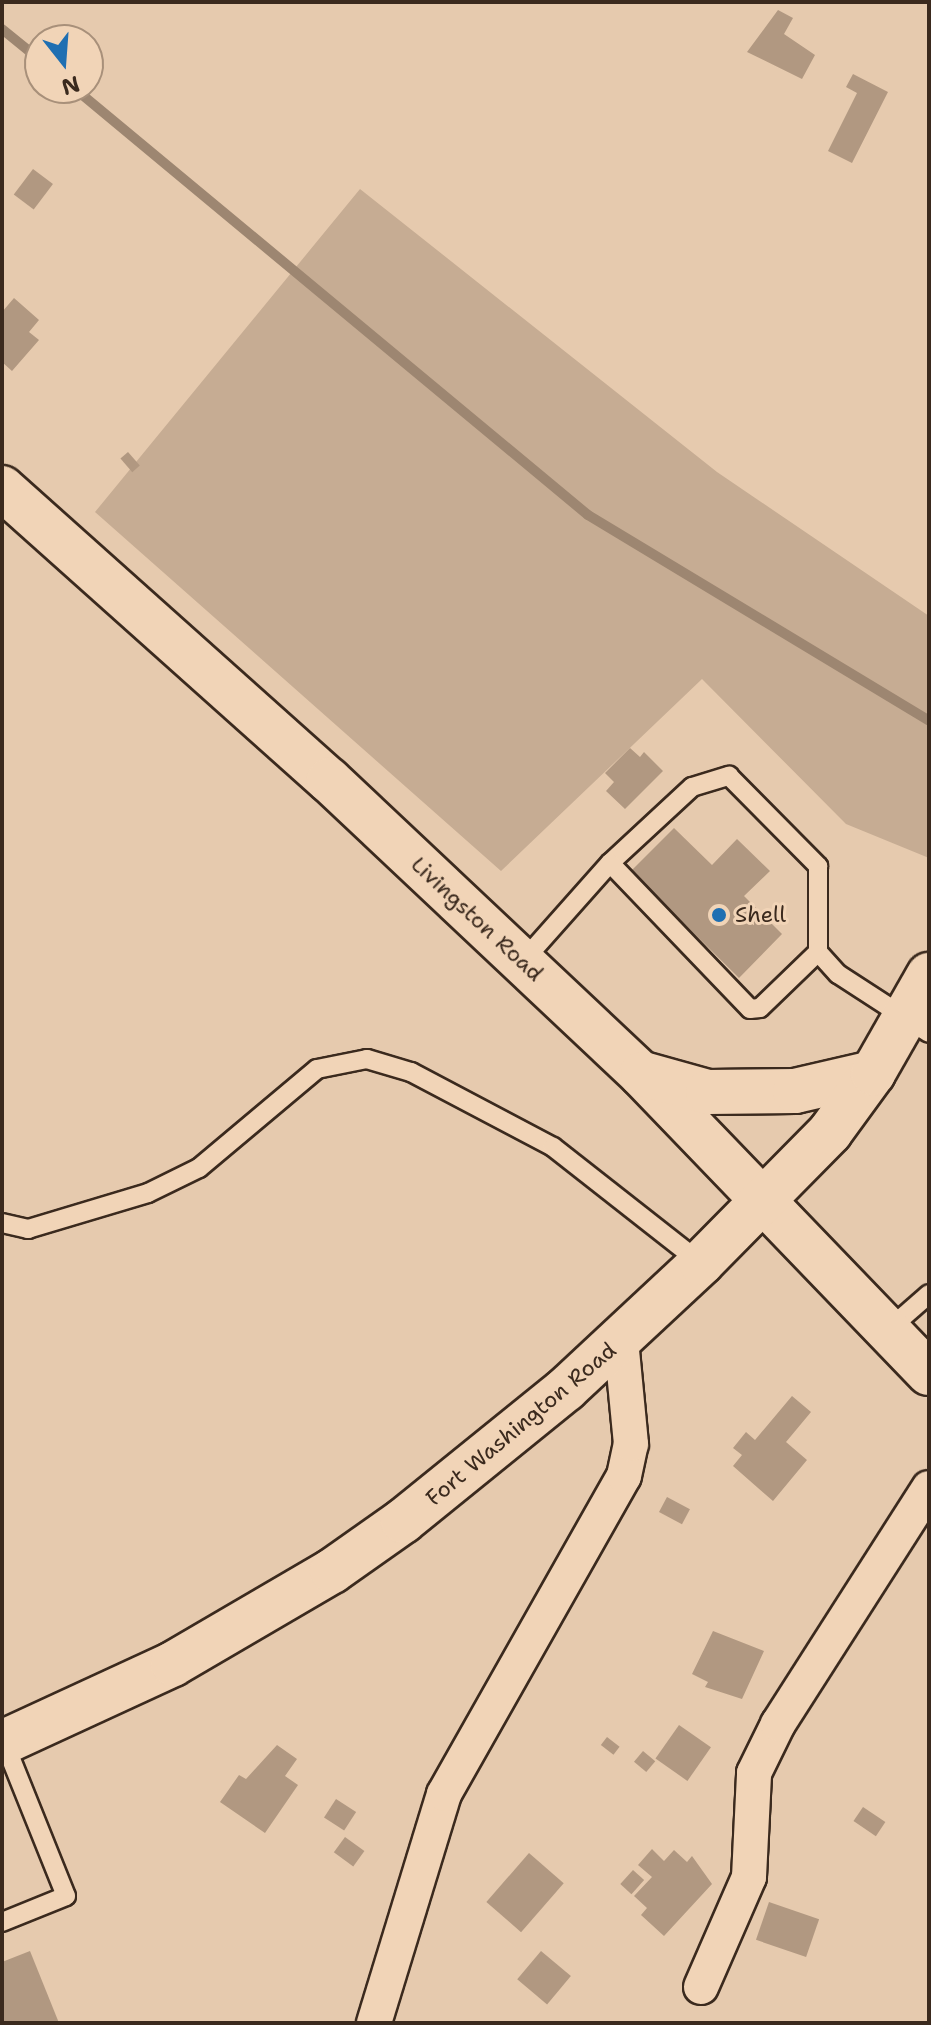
<!DOCTYPE html>
<html>
<head>
<meta charset="utf-8">
<style>
  body { margin:0 }
  #map { position:relative; width:931px; height:2025px; overflow:hidden; background:#e6caae; font-family:"Shantell Sans",sans-serif }
  div>[style] { position:absolute }
  [style*='--x'] { left:calc(var(--x)*1px); top:calc(var(--y)*1px); width:calc(var(--w)*1px); rotate:calc(var(--a)*1deg) }
  .green>* { inset:0; background:#c6ac93 }
  .stream>* { height:10px; margin:-5px; padding:0 5px; transform-origin:5px; border-radius:5px; background:#9d8671 }
  .building>* { inset:0; background:#b19881; transform-origin:0 0 }
  .roads { filter:drop-shadow(2px 0 #3b2a1e) drop-shadow(-2px 0 #3b2a1e) drop-shadow(0 2px #3b2a1e) drop-shadow(0 -2px #3b2a1e) }
  .lane>* { height:18px; margin:-9px; padding:0 9px; transform-origin:9px; border-radius:9px; background:#f1d4b7 }
  .street>* { height:34px; margin:-17px; padding:0 17px; transform-origin:17px; border-radius:17px; background:#f1d4b7 }
  .secondary>* { height:44px; margin:-22px; padding:0 22px; transform-origin:22px; border-radius:22px; background:#f1d4b7 }
  .dots>* { width:22px; height:22px; translate:-50% -50%; box-sizing:border-box; border:4px solid #f1d4b7; border-radius:50% }
  span { translate:-50% -50%; white-space:nowrap; text-align:center; line-height:1.15; -webkit-text-stroke:6px #f1d4b7; paint-order:stroke }
  .poi-label { font-size:22px; color:#3b2a1e }
  .left { translate:0 -50%; text-align:left }
  .street-label { font-size:22px; color:#3b2a1e }
  .frame { position:absolute; inset:0; border:4px solid #3b2a1e; pointer-events:none }
  .north { position:absolute; left:24px; top:24px; width:80px; height:80px; box-sizing:border-box; background:#f1d4b7; border:2px solid #a8907a; border-radius:50%; rotate:163deg; font-size:22px; font-weight:700; line-height:32px; text-align:center; color:#3b2a1e }
  .north::after { content:''; display:block; margin:auto; width:28px; height:36px; background:#1f6fb2; clip-path:polygon(50% 0,100% 100%,50% 72%,0 100%) }
</style>
</head>
<body>
<div id="map">
  <div class="green">
    <div style="clip-path:polygon(360px 189px,717px 472px,929px 616px,929px 858px,846px 824px,702px 679px,501px 871px,95px 512px)"></div>
  </div>
  <div class="stream">
    <div style="--x:2;--y:29;--w:49;--a:39.2"></div>
    <div style="--x:74;--y:88;--w:668;--a:39.72"></div>
    <div style="--x:588;--y:515;--w:398;--a:31.1"></div>
  </div>
  <div class="building">
    <div style="clip-path:polygon(778px 10px,793px 18px,784px 34px,815px 55px,802px 79px,747px 52px)"></div>
    <div style="clip-path:polygon(853px 74px,888px 92px,852px 163px,828px 151px,857px 93px,846px 87px)"></div>
    <div style="left:33px;top:169px;width:25px;height:32px;rotate:37deg"></div>
    <div style="clip-path:polygon(14px 298px,39px 320px,29px 332px,39px 340px,12px 371px,2px 362px,2px 312px)"></div>
    <div style="left:128px;top:452px;width:18px;height:10px;rotate:49deg"></div>
    <div style="clip-path:polygon(630px 748px,640px 757px,644px 752px,663px 771px,625px 809px,606px 791px,614px 782px,605px 773px)"></div>
    <div style="clip-path:polygon(674px 828px,712px 865px,737px 839px,770px 871px,744px 896px,782px 934px,739px 978px,631px 871px)"></div>
    <div style="clip-path:polygon(792px 1396px,811px 1412px,786px 1442px,807px 1460px,773px 1501px,733px 1466px,742px 1455px,733px 1448px,746px 1432px,755px 1440px)"></div>
    <div style="left:667px;top:1497px;width:26px;height:17px;rotate:28deg"></div>
    <div style="clip-path:polygon(713px 1631px,764px 1651px,742px 1699px,705px 1687px,708px 1682px,692px 1674px)"></div>
    <div style="left:679px;top:1725px;width:39px;height:41px;rotate:35deg"></div>
    <div style="left:607px;top:1737px;width:16px;height:10px;rotate:38deg"></div>
    <div style="clip-path:polygon(277px 1745px,297px 1759px,285px 1776px,298px 1785px,265px 1833px,220px 1802px,239px 1775px,246px 1779px)"></div>
    <div style="left:643px;top:1751px;width:16px;height:14px;rotate:40deg"></div>
    <div style="left:336px;top:1799px;width:24px;height:22px;rotate:33deg"></div>
    <div style="left:863px;top:1807px;width:27px;height:17px;rotate:34deg"></div>
    <div style="left:345px;top:1837px;width:24px;height:19px;rotate:36deg"></div>
    <div style="clip-path:polygon(652px 1849px,664px 1861px,674px 1850px,687px 1862px,692px 1856px,712px 1884px,664px 1936px,641px 1915px,647px 1908px,634px 1896px,652px 1877px,638px 1865px)"></div>
    <div style="left:529px;top:1853px;width:46px;height:65px;rotate:41deg"></div>
    <div style="left:633px;top:1870px;width:15px;height:19px;rotate:42deg"></div>
    <div style="left:769px;top:1902px;width:53px;height:40px;rotate:19deg"></div>
    <div style="clip-path:polygon(30px 1951px,59px 2023px,2px 2023px,2px 1962px)"></div>
    <div style="left:541px;top:1951px;width:39px;height:37px;rotate:40deg"></div>
  </div>
  <div class="roads">
    <div class="lane">
      <div style="--x:610;--y:863;--w:112;--a:-42.8"></div>
      <div style="--x:692;--y:787;--w:39;--a:-17"></div>
      <div style="--x:729;--y:776;--w:127;--a:45.3"></div>
      <div style="--x:818;--y:866;--w:86;--a:90"></div>
      <div style="--x:818;--y:952;--w:30;--a:48"></div>
      <div style="--x:838;--y:974;--w:108;--a:33"></div>
      <div style="--x:523;--y:961;--w:131;--a:-48.4"></div>
      <div style="--x:610;--y:863;--w:202;--a:46.2"></div>
      <div style="--x:750;--y:1009;--w:10;--a:-6"></div>
      <div style="--x:760;--y:1008;--w:81;--a:-44"></div>
      <div style="--x:2;--y:1223;--w:27;--a:13"></div>
      <div style="--x:28;--y:1229;--w:125;--a:-16.7"></div>
      <div style="--x:148;--y:1193;--w:57;--a:-26.1"></div>
      <div style="--x:199;--y:1168;--w:154;--a:-40"></div>
      <div style="--x:317;--y:1069;--w:51;--a:-11.3"></div>
      <div style="--x:367;--y:1059;--w:46;--a:16.5"></div>
      <div style="--x:411;--y:1072;--w:161;--a:27.8"></div>
      <div style="--x:553;--y:1147;--w:188;--a:38.1"></div>
      <div style="--x:889;--y:1329;--w:53;--a:-41.2"></div>
      <div style="--x:2;--y:1922;--w:69;--a:-22.1"></div>
      <div style="--x:66;--y:1896;--w:166;--a:-111.9"></div>
    </div>
    <div class="street">
      <div style="--x:701;--y:1987;--w:120;--a:-66.4"></div>
      <div style="--x:749;--y:1877;--w:104;--a:-87.2"></div>
      <div style="--x:754;--y:1773;--w:55;--a:-63.9"></div>
      <div style="--x:778;--y:1724;--w:280;--a:-57.4"></div>
      <div style="--x:374;--y:2023;--w:239;--a:-73"></div>
      <div style="--x:444;--y:1794;--w:365;--a:-60.5"></div>
      <div style="--x:624;--y:1476;--w:33;--a:-78"></div>
      <div style="--x:631;--y:1444;--w:103;--a:-95.5"></div>
    </div>
    <div class="secondary">
      <div style="--x:2;--y:488;--w:438;--a:41.8"></div>
      <div style="--x:329;--y:780;--w:429;--a:43.3"></div>
      <div style="--x:641;--y:1074;--w:415;--a:46.1"></div>
      <div style="--x:643;--y:1074;--w:67;--a:15.5"></div>
      <div style="--x:708;--y:1092;--w:87;--a:-0.7"></div>
      <div style="--x:795;--y:1091;--w:80;--a:-13"></div>
      <div style="--x:2;--y:1743;--w:188;--a:-24.8"></div>
      <div style="--x:173;--y:1664;--w:184;--a:-30.3"></div>
      <div style="--x:332;--y:1571;--w:87;--a:-35.2"></div>
      <div style="--x:403;--y:1521;--w:210;--a:-39"></div>
      <div style="--x:566;--y:1389;--w:185;--a:-43"></div>
      <div style="--x:701;--y:1263;--w:184;--a:-45.4"></div>
      <div style="--x:830;--y:1132;--w:73;--a:-53.9"></div>
      <div style="--x:873;--y:1073;--w:113;--a:-60.3"></div>
    </div>
  </div>
  <div class="dots">
    <div style="left:719px;top:915px;background:#1f6fb2"></div>
  </div>
  <div class="poi-label">
    <span class="left" style="left:735px;top:915px">Shell</span>
  </div>
  <div class="street-label">
    <span style="left:477px;top:919px;rotate:43deg">Livingston Road</span>
    <span style="left:521px;top:1424px;rotate:-40deg">Fort Washington Road</span>
  </div>
  <div class="frame"></div>
  <div class="north">N</div>
</div>
</body>
</html>
